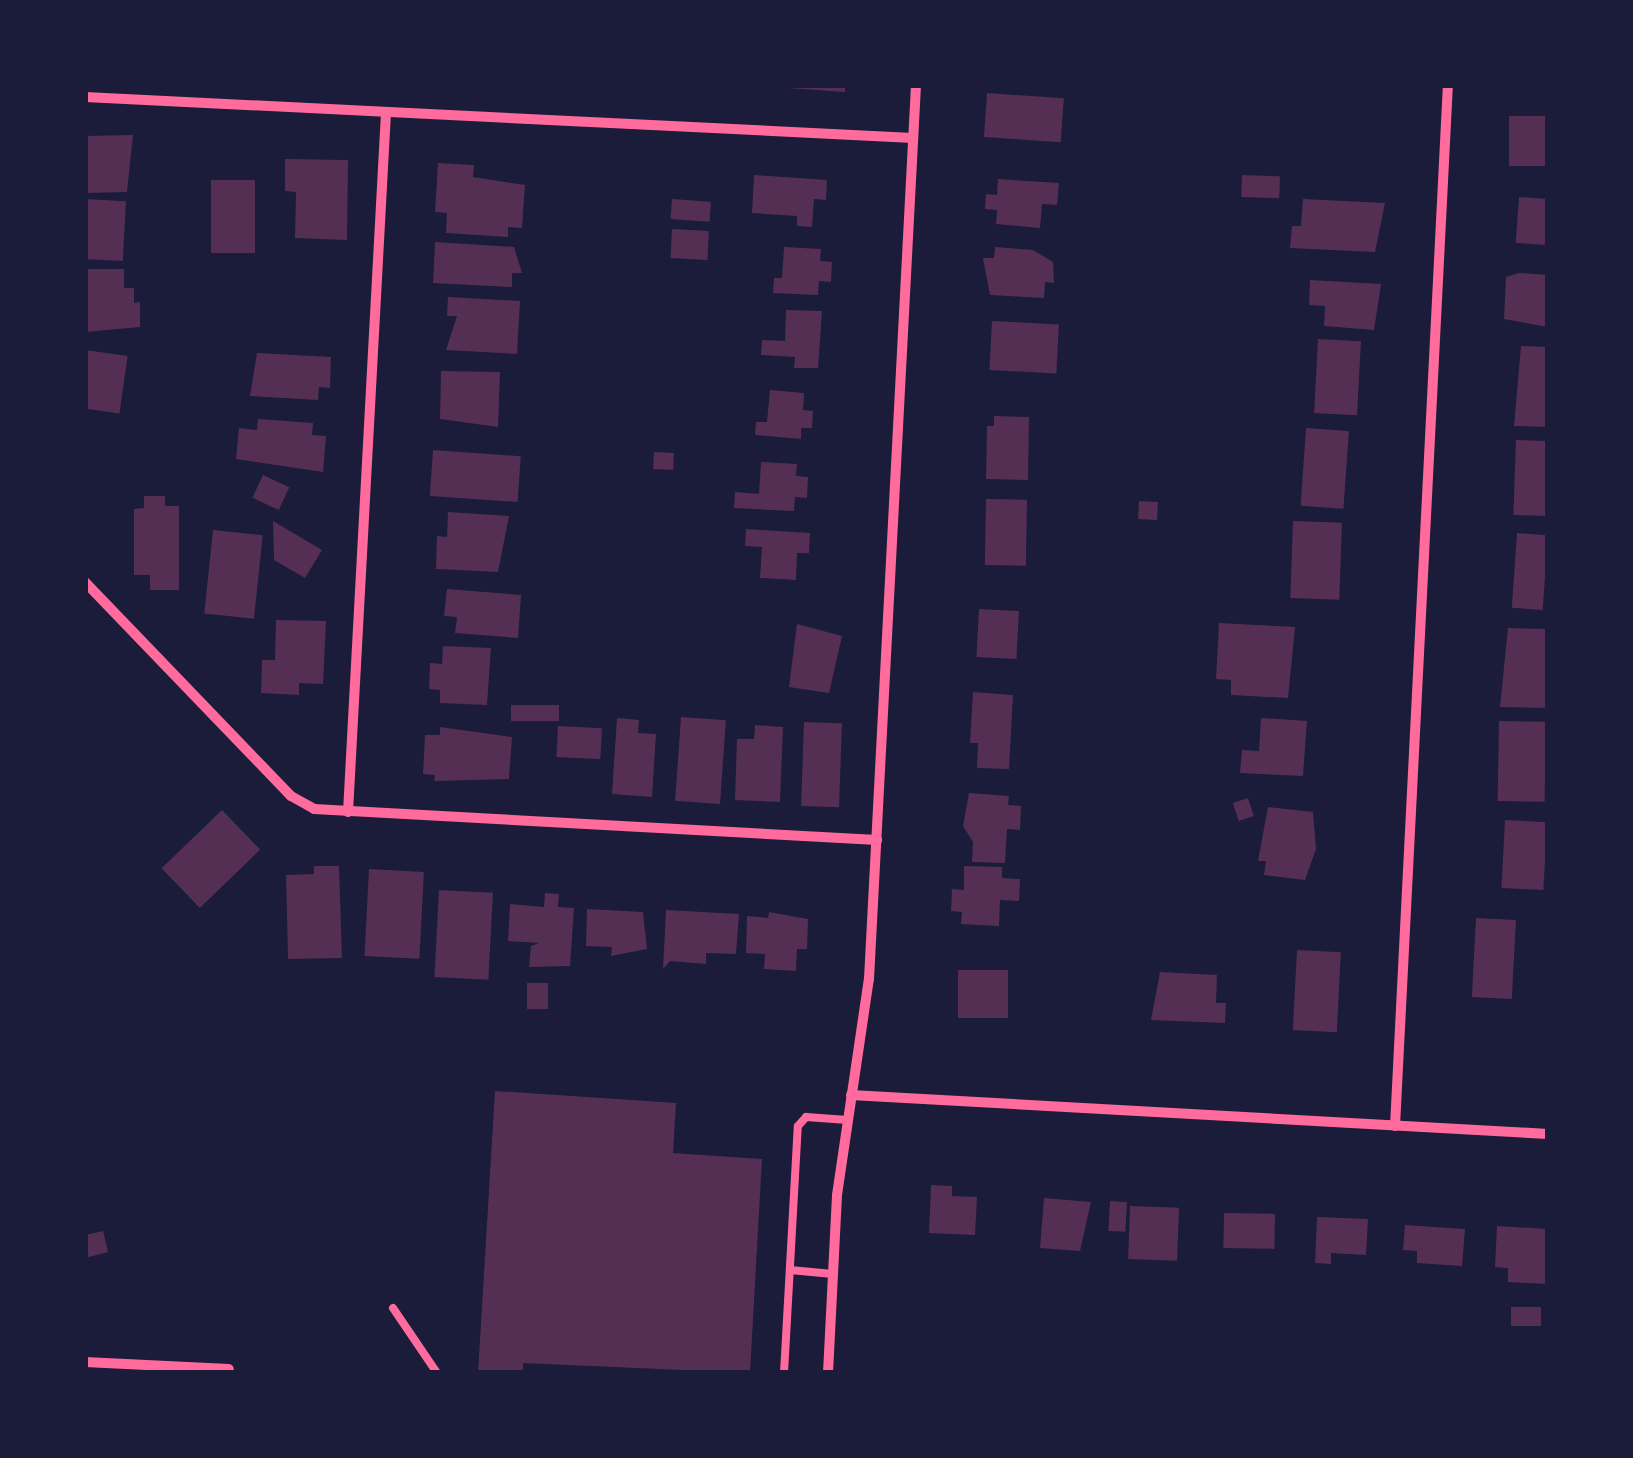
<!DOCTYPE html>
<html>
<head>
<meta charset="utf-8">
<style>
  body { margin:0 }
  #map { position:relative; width:1633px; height:1458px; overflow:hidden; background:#1b1b3a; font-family:Montserrat,sans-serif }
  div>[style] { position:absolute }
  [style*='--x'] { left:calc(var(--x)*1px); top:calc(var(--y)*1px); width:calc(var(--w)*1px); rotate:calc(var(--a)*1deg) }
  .building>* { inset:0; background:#542f53; transform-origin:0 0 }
  .service>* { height:8px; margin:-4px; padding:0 4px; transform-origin:4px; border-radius:4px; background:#ff6b9d }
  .minor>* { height:10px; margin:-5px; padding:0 5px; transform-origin:5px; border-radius:5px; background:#ff6b9d }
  span { translate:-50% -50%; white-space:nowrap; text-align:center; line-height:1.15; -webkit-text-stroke:9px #1b1b3a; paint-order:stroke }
  .frame { position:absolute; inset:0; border:88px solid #1b1b3a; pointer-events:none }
</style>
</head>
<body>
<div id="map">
  <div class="building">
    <div style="clip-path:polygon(788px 85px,845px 85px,845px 92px,788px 88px)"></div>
    <div style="left:987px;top:93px;width:77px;height:44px;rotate:4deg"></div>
    <div style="left:1509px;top:116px;width:39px;height:50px"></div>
    <div style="clip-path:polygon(133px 135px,127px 192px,85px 193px,85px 136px)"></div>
    <div style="clip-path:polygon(285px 159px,348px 160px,347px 240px,295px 238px,296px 192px,285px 191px)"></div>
    <div style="clip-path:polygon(438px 163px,474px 165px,473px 177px,525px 185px,522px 228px,508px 227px,508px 237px,446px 233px,447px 213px,435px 212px)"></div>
    <div style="clip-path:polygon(754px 175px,827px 180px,826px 200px,814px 199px,812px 227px,797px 226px,797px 216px,752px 213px)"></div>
    <div style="left:1242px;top:175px;width:38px;height:22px;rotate:2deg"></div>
    <div style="clip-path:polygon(998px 179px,1059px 183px,1057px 205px,1042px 204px,1040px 228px,996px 224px,997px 210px,985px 209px,986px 194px,997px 195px)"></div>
    <div style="left:211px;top:180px;width:44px;height:73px"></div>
    <div style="left:1519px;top:197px;width:29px;height:46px;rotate:4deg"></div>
    <div style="left:85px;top:199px;width:41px;height:60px;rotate:3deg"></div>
    <div style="left:672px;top:199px;width:39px;height:20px;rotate:4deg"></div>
    <div style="clip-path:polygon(1303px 199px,1385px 203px,1375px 252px,1290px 248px,1292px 226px,1301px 226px)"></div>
    <div style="left:672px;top:229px;width:37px;height:29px;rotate:3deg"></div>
    <div style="clip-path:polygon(435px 242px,514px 247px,522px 273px,512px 273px,512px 287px,433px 283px)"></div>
    <div style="clip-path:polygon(784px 247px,821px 249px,820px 261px,832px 262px,831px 282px,819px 281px,818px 295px,773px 293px,774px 278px,782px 278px)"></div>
    <div style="clip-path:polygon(995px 247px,1033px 250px,1053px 262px,1054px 283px,1045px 282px,1044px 298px,990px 295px,983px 258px,994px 258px)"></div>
    <div style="clip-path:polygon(85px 269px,124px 269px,124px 288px,134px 288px,134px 303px,140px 302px,140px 327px,85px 332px)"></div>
    <div style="clip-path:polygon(1519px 273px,1548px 275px,1548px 327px,1504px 319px,1506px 277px)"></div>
    <div style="clip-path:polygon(1310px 280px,1381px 284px,1374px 330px,1324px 326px,1325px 306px,1309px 305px)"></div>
    <div style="clip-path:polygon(448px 297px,520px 301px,517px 354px,446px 350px,457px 316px,447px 316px)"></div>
    <div style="clip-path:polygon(786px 310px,822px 311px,818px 368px,794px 368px,795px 357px,761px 355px,762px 340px,785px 341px)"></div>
    <div style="left:992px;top:321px;width:67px;height:49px;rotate:3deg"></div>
    <div style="left:1318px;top:339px;width:43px;height:74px;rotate:3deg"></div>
    <div style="clip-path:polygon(1521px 346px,1548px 347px,1548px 427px,1514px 426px)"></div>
    <div style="left:85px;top:350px;width:43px;height:58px;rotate:8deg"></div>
    <div style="clip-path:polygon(257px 353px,331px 357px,330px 388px,319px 387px,318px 400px,250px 396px)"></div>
    <div style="clip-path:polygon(441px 371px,500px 372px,498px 427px,440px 419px)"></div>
    <div style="clip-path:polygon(770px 390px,804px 393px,803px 410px,813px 411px,812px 428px,801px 428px,801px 439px,755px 435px,756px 422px,767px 422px)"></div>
    <div style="clip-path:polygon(994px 416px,1029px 417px,1028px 480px,986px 479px,987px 426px,994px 426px)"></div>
    <div style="clip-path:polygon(258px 419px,313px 423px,312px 435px,326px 436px,323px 472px,236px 459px,239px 428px,257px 430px)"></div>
    <div style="left:1306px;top:428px;width:43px;height:78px;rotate:4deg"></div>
    <div style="left:1516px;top:440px;width:32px;height:75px;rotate:2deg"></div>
    <div style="left:433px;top:450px;width:88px;height:46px;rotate:4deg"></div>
    <div style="left:654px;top:452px;width:20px;height:17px;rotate:3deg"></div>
    <div style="clip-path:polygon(761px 462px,797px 464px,796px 476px,808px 477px,807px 498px,795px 497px,794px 511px,734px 508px,735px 492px,759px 494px)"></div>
    <div style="left:263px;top:475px;width:29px;height:25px;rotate:25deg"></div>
    <div style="clip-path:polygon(144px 496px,165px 496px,165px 506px,179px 506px,179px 590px,150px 590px,150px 575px,134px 575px,134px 509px,144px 508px)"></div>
    <div style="left:986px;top:499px;width:41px;height:66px;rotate:1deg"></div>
    <div style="left:1139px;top:501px;width:19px;height:18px;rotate:3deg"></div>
    <div style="clip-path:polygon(448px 512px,509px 516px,498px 572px,436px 569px,437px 536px,447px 537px)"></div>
    <div style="clip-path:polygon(273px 521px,322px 550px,305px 578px,274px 560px)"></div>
    <div style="left:1293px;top:521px;width:49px;height:77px;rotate:2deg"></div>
    <div style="clip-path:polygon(746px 529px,810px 533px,809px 553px,797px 553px,796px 580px,760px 578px,762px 547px,745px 546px)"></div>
    <div style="left:213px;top:530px;width:50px;height:84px;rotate:6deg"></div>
    <div style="left:1517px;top:533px;width:31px;height:75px;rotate:4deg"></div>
    <div style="clip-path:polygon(447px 589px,521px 595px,518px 638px,455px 633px,457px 617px,444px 616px)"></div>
    <div style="left:979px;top:609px;width:40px;height:48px;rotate:3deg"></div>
    <div style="clip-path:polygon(276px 620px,326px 621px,323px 684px,299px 683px,299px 695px,261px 693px,262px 660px,275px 660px)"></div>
    <div style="clip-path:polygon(1219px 623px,1295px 627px,1288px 698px,1231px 695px,1231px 680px,1216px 679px)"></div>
    <div style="clip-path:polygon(797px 624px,842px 636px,829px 693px,789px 687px)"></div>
    <div style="clip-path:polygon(1508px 628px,1548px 629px,1548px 708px,1500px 707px)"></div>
    <div style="clip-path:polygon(443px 646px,491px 648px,487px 705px,440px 703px,440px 690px,429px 689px,430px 663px,442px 664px)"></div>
    <div style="clip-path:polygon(973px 692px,1013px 695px,1009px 769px,977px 768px,978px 743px,970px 743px)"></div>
    <div style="left:511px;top:705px;width:48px;height:16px"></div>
    <div style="left:681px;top:717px;width:45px;height:84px;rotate:4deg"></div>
    <div style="clip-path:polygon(617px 718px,639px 720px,638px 733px,656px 734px,652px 797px,612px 794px)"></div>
    <div style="clip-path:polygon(1261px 718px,1307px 721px,1303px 776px,1240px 773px,1242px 750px,1259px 751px)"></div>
    <div style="left:1499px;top:721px;width:47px;height:80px;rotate:1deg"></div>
    <div style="left:804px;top:722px;width:38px;height:84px;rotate:2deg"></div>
    <div style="clip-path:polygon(755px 725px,783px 727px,780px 802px,735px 800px,737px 739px,754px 739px)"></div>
    <div style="left:558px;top:726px;width:44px;height:31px;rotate:3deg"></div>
    <div style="clip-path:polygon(440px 727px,512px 737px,509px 779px,434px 781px,435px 775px,423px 774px,425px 735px,440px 735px)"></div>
    <div style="clip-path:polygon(969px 793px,1009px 796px,1008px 805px,1021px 806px,1020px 830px,1007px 829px,1005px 863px,972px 862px,973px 842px,963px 826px)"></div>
    <div style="left:1248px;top:798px;width:19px;height:16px;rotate:72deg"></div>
    <div style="clip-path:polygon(1268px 807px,1313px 812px,1316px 849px,1305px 880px,1264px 875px,1266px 861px,1258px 861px)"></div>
    <div style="left:222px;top:810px;width:55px;height:84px;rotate:46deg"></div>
    <div style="left:1505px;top:820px;width:42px;height:68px;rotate:3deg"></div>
    <div style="clip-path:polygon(314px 866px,339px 866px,342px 958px,288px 959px,286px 875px,314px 874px)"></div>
    <div style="clip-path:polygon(964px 866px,1002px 867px,1002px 878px,1020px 879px,1019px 901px,1000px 900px,999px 926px,961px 924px,962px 912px,951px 911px,952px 889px,964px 890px)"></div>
    <div style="left:369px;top:869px;width:55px;height:87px;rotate:3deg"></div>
    <div style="left:439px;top:890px;width:54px;height:87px;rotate:3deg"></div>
    <div style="clip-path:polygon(545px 893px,559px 894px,558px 907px,574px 908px,570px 966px,529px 967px,531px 946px,539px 943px,508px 941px,510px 904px,544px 907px)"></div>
    <div style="clip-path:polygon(587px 909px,643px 912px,647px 949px,611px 956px,612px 947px,586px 946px)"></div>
    <div style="clip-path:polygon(666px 910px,739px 914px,736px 954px,706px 953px,706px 964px,670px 961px,663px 969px)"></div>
    <div style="clip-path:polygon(769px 912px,808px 919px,807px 949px,797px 949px,796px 971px,764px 969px,765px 954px,746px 953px,747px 916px,768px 918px)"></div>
    <div style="left:1476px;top:918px;width:40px;height:79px;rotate:3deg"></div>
    <div style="left:1297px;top:950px;width:44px;height:80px;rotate:3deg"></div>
    <div style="left:958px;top:970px;width:50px;height:48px"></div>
    <div style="clip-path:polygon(1160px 972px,1217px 975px,1216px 1003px,1226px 1003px,1225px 1023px,1151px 1020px)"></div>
    <div style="left:527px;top:983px;width:21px;height:26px"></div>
    <div style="clip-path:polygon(495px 1091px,676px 1103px,673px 1153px,762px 1159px,750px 1373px,523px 1363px,523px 1373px,478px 1373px)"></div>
    <div style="clip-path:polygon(931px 1185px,952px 1186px,952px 1196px,977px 1197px,975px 1235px,929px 1233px)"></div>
    <div style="clip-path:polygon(1044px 1198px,1091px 1202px,1080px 1251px,1040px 1248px)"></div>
    <div style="left:1110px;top:1201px;width:17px;height:30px;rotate:3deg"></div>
    <div style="left:1130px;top:1206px;width:49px;height:53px;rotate:2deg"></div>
    <div style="left:1224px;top:1213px;width:51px;height:35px;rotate:1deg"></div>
    <div style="clip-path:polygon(1317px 1217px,1368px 1219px,1366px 1255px,1331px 1253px,1331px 1264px,1315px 1263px)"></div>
    <div style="clip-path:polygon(1405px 1225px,1465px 1229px,1462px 1266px,1417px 1263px,1417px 1251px,1403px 1250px)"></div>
    <div style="clip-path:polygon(1497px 1226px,1548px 1229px,1548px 1284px,1508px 1282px,1508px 1268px,1495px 1267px)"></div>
    <div style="clip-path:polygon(103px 1231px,108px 1252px,85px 1258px,85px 1235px)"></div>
    <div style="left:1541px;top:1307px;width:19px;height:30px;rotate:90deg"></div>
  </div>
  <div class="service">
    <div style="--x:790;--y:1270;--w:43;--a:5.3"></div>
    <div style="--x:393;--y:1308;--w:78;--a:55.9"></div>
    <div style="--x:784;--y:1373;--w:247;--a:-86.8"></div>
    <div style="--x:798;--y:1126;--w:12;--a:-48"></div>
    <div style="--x:806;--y:1117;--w:42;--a:4.1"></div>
  </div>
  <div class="minor">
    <div style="--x:85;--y:97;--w:829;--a:2.83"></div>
    <div style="--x:85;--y:582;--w:297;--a:46.1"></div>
    <div style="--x:291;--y:796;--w:26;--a:29"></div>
    <div style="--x:314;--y:809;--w:564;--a:3.15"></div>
    <div style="--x:348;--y:812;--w:701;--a:-86.89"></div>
    <div style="--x:851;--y:1095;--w:698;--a:3.2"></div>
    <div style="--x:1395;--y:1126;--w:1042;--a:-87.09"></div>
    <div style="--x:85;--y:1362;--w:144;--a:2.8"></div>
    <div style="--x:828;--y:1373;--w:178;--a:-87.1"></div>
    <div style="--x:837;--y:1195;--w:218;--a:-81.6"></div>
    <div style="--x:869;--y:979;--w:895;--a:-86.99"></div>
  </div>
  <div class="frame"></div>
</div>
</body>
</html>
